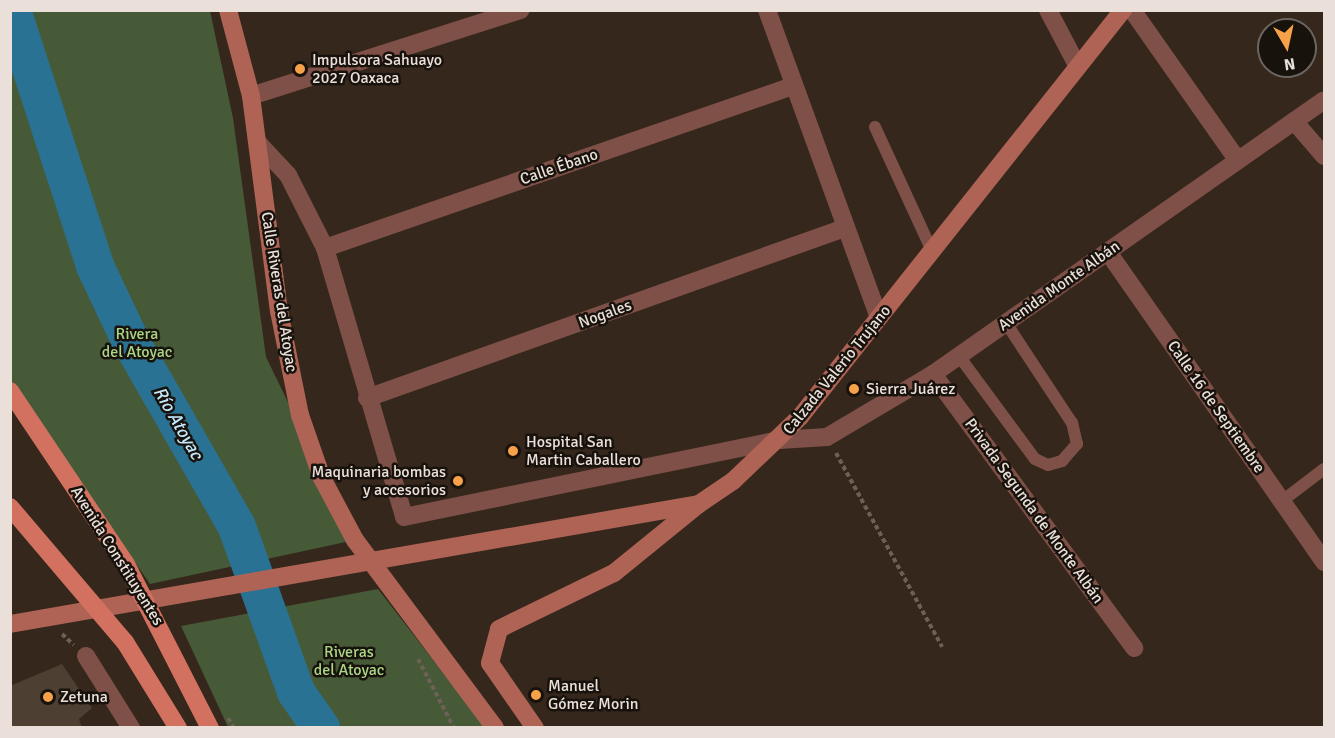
<!DOCTYPE html>
<html>
<head>
<meta charset="utf-8">
<style>
  body { margin:0 }
  #map { position:relative; width:1335px; height:738px; overflow:hidden; background:#35271c; font-family:Signika,sans-serif }
  div>[style] { position:absolute }
  [style*='--x'] { left:calc(var(--x)*1px); top:calc(var(--y)*1px); width:calc(var(--w)*1px); rotate:calc(var(--a)*1deg) }
  .green>* { inset:0; background:#475a38 }
  .river>* { height:38px; margin:-19px; padding:0 19px; transform-origin:19px; border-radius:19px; background:#2a7293 }
  .building>* { inset:0; background:#4e3f33 }
  .path>* { height:4px; margin-top:-2px; transform-origin:0; background:repeating-linear-gradient(90deg,#6d6056 0 4.5px,transparent 0 7.5px) }
  .lane>* { height:12px; margin:-6px; padding:0 6px; transform-origin:6px; border-radius:6px; background:#7f5047 }
  .street>* { height:18px; margin:-9px; padding:0 9px; transform-origin:9px; border-radius:9px; background:#7f5047 }
  .secondary>* { height:18px; margin:-9px; padding:0 9px; transform-origin:9px; border-radius:9px; background:#ae6355 }
  .primary>* { height:18px; margin:-9px; padding:0 9px; transform-origin:9px; border-radius:9px; background:#d27160 }
  .dots>* { width:16px; height:16px; translate:-50% -50%; box-sizing:border-box; border:3px solid #18120d; border-radius:50% }
  span { translate:-50% -50%; white-space:nowrap; text-align:center; line-height:1.15; -webkit-text-stroke:5px #18120d; paint-order:stroke }
  .poi-label { font-size:16px; color:#eae0d9 }
  .left { translate:0 -50%; text-align:left }
  .right { translate:-100% -50%; text-align:right }
  .street-label { font-size:16px; color:#eae0d9 }
  .park-label { font-size:16px; color:#aad685 }
  .water-label { font-size:18px; color:#c3e8fc; font-style:italic }
  .frame { position:absolute; inset:0; border:12px solid #eae0d9; pointer-events:none }
  .north { position:absolute; left:1257px; top:18px; width:60px; height:60px; box-sizing:border-box; background:#18120d; border:2px solid #6c645f; border-radius:50%; rotate:171deg; font-size:16px; font-weight:700; line-height:24px; text-align:center; color:#eae0d9 }
  .north::after { content:''; display:block; margin:auto; width:21px; height:27px; background:#f7a149; clip-path:polygon(50% 0,100% 100%,50% 72%,0 100%) }
</style>
</head>
<body>
<div id="map">
  <div class="green">
    <div style="clip-path:polygon(10px 11px,210px 11px,233px 118px,266px 357px,355px 540px,150px 584px,11px 382px)"></div>
    <div style="clip-path:polygon(378px 589px,485px 727px,228px 727px,181px 626px)"></div>
  </div>
  <div class="river">
    <div style="--x:12;--y:10;--w:269;--a:72"></div>
    <div style="--x:95;--y:266;--w:82;--a:64.7"></div>
    <div style="--x:130;--y:340;--w:215;--a:60.2"></div>
    <div style="--x:237;--y:527;--w:175;--a:70.3"></div>
    <div style="--x:296;--y:692;--w:44;--a:55.2"></div>
  </div>
  <div class="building">
    <div style="clip-path:polygon(62px 664px,92px 708px,79px 719px,82px 728px,10px 728px,10px 686px)"></div>
  </div>
  <div class="path">
    <div style="--x:836;--y:453;--w:221;--a:61.3"></div>
    <div style="--x:62;--y:634;--w:16;--a:43"></div>
    <div style="--x:418;--y:659;--w:78;--a:62.4"></div>
    <div style="--x:228;--y:718;--w:12;--a:59"></div>
  </div>
  <div class="lane">
    <div style="--x:875;--y:127;--w:136;--a:65.3"></div>
    <div style="--x:959;--y:356;--w:128;--a:53.6"></div>
    <div style="--x:1035;--y:459;--w:14;--a:25"></div>
    <div style="--x:1048;--y:465;--w:15;--a:-16"></div>
    <div style="--x:1062;--y:461;--w:23;--a:-49"></div>
    <div style="--x:1077;--y:444;--w:22;--a:-103"></div>
    <div style="--x:1072;--y:423;--w:120;--a:-123.4"></div>
    <div style="--x:1282;--y:501;--w:53;--a:-37.3"></div>
  </div>
  <div class="street">
    <div style="--x:767;--y:10;--w:327;--a:70"></div>
    <div style="--x:1048;--y:10;--w:64;--a:62.2"></div>
    <div style="--x:1132;--y:10;--w:184;--a:54.9"></div>
    <div style="--x:251;--y:96;--w:283;--a:-17.7"></div>
    <div style="--x:1294;--y:121;--w:46;--a:49.4"></div>
    <div style="--x:258;--y:143;--w:44;--a:46.8"></div>
    <div style="--x:288;--y:175;--w:82;--a:63.1"></div>
    <div style="--x:325;--y:248;--w:280;--a:73.6"></div>
    <div style="--x:404;--y:517;--w:383;--a:-11.6"></div>
    <div style="--x:779;--y:440;--w:48;--a:-3.6"></div>
    <div style="--x:827;--y:437;--w:123;--a:-30.7"></div>
    <div style="--x:933;--y:374;--w:477;--a:-35"></div>
    <div style="--x:325;--y:248;--w:495;--a:-19.1"></div>
    <div style="--x:1108;--y:252;--w:378;--a:55.1"></div>
    <div style="--x:933;--y:374;--w:340;--a:53.7"></div>
    <div style="--x:367;--y:398;--w:504;--a:-19.59"></div>
    <div style="--x:86;--y:656;--w:85;--a:58"></div>
  </div>
  <div class="secondary">
    <div style="--x:228;--y:10;--w:89;--a:75"></div>
    <div style="--x:251;--y:96;--w:217;--a:82.6"></div>
    <div style="--x:279;--y:311;--w:106;--a:78.6"></div>
    <div style="--x:300;--y:415;--w:67;--a:70.8"></div>
    <div style="--x:322;--y:478;--w:70;--a:62"></div>
    <div style="--x:355;--y:540;--w:234;--a:53.3"></div>
    <div style="--x:10;--y:624;--w:699;--a:-9.88"></div>
    <div style="--x:699;--y:504;--w:41;--a:-34.1"></div>
    <div style="--x:733;--y:481;--w:93;--a:-43.7"></div>
    <div style="--x:800;--y:417;--w:520;--a:-51.56"></div>
    <div style="--x:535;--y:728;--w:79;--a:-124.7"></div>
    <div style="--x:490;--y:663;--w:35;--a:-75"></div>
    <div style="--x:499;--y:629;--w:128;--a:-26"></div>
    <div style="--x:614;--y:573;--w:109;--a:-39.1"></div>
  </div>
  <div class="primary">
    <div style="--x:10;--y:391;--w:208;--a:56.2"></div>
    <div style="--x:126;--y:564;--w:184;--a:62.9"></div>
    <div style="--x:10;--y:507;--w:177;--a:49.6"></div>
    <div style="--x:125;--y:642;--w:101;--a:58.4"></div>
  </div>
  <div class="dots">
    <div style="left:300px;top:69px;background:#f7a149"></div>
    <div style="left:854px;top:389px;background:#f7a149"></div>
    <div style="left:513px;top:451px;background:#f7a149"></div>
    <div style="left:458px;top:481px;background:#f7a149"></div>
    <div style="left:536px;top:695px;background:#f7a149"></div>
    <div style="left:48px;top:697px;background:#f7a149"></div>
  </div>
  <div class="poi-label">
    <span class="left" style="left:312px;top:69px">Impulsora Sahuayo<br>2027 Oaxaca</span>
    <span class="left" style="left:866px;top:389px">Sierra Juárez</span>
    <span class="left" style="left:526px;top:451px">Hospital San<br>Martin Caballero</span>
    <span class="right" style="left:446px;top:481px">Maquinaria bombas<br>y accesorios</span>
    <span class="left" style="left:548px;top:695px">Manuel<br>Gómez Morin</span>
    <span class="left" style="left:60px;top:697px">Zetuna</span>
  </div>
  <div class="street-label">
    <span style="left:559px;top:167px;rotate:-19deg">Calle Ébano</span>
    <span style="left:1059px;top:286px;rotate:-35deg">Avenida Monte Albán</span>
    <span style="left:279px;top:292px;rotate:81deg">Calle Riveras del Atoyac</span>
    <span style="left:605px;top:314px;rotate:-20deg">Nogales</span>
    <span style="left:837px;top:370px;rotate:-51deg">Calzada Valerio Trujano</span>
    <span style="left:1216px;top:407px;rotate:55deg">Calle 16 de Septiembre</span>
    <span style="left:1034px;top:511px;rotate:54deg">Privada Segunda de Monte Albán</span>
    <span style="left:117px;top:556px;rotate:58deg">Avenida Constituyentes</span>
  </div>
  <div class="park-label">
    <span style="left:137px;top:343px">Rivera<br>del Atoyac</span>
    <span style="left:349px;top:661px">Riveras<br>del Atoyac</span>
  </div>
  <div class="water-label">
    <span style="left:178px;top:423px;rotate:60deg">Río Atoyac</span>
  </div>
  <div class="frame"></div>
  <div class="north">N</div>
</div>
</body>
</html>
